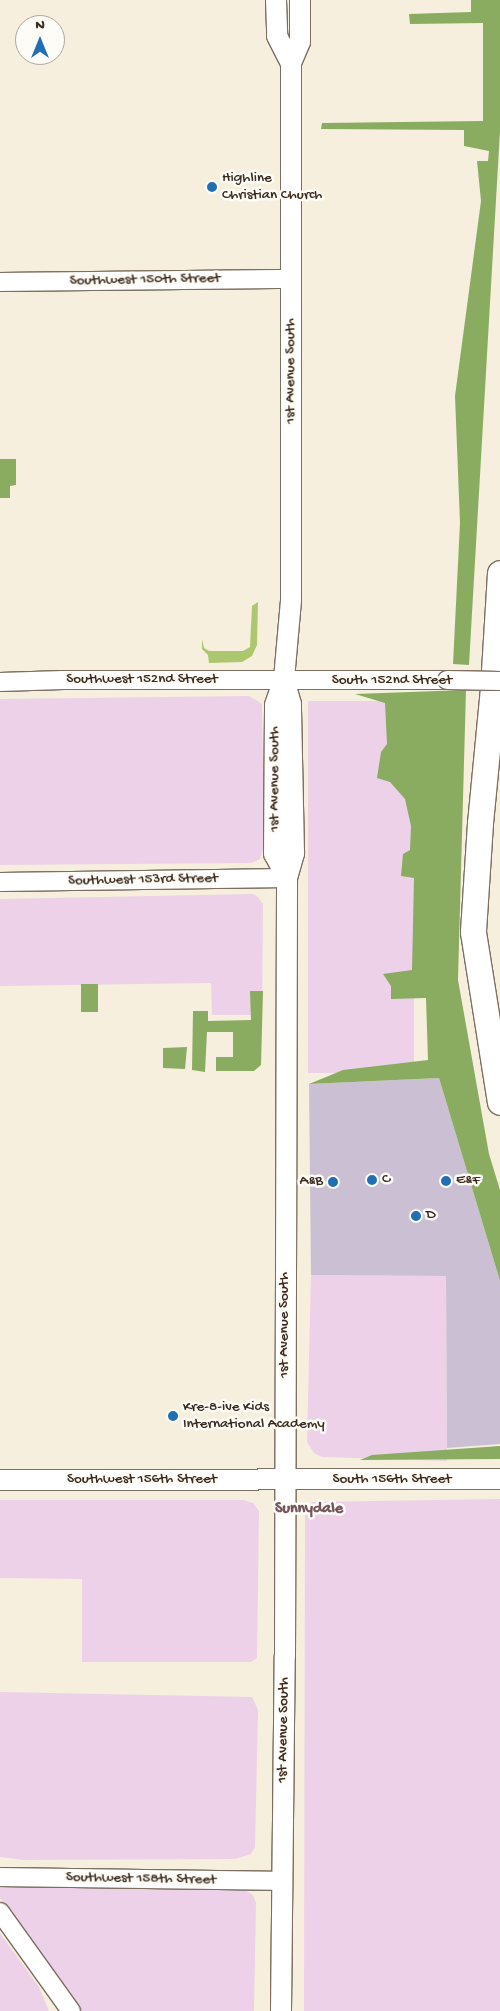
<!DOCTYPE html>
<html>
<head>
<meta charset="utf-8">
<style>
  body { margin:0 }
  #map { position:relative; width:500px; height:2011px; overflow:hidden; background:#f6efdd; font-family:"Gochi Hand",sans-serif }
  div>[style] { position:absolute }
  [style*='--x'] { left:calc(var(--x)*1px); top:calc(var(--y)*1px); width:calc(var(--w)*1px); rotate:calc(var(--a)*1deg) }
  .built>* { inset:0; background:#ecd1e9; transform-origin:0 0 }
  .industrial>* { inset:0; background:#cbbfd4 }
  .green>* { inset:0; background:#acc76d }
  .forest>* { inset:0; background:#89ac60; transform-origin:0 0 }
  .roads { filter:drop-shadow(1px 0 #7c6f61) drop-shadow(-1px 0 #7c6f61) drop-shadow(0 1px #7c6f61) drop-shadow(0 -1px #7c6f61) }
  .tertiary>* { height:18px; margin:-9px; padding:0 9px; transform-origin:9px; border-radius:9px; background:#fff }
  .secondary>* { height:20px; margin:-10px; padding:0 10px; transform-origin:10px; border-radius:10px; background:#fff }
  .motorway>* { height:25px; margin:-12.5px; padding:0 12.5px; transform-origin:12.5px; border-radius:12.5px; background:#fff }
  .bridges { filter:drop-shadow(1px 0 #7c6f61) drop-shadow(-1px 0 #7c6f61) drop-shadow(0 1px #7c6f61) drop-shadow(0 -1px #7c6f61) }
  .tertiary-bridge>* { height:18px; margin:-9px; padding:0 9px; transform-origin:9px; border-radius:9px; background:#fff }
  .dots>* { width:14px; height:14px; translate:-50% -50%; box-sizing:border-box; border:2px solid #fdfcf7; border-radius:50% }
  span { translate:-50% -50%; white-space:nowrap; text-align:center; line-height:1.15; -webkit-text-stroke:5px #fdfcf7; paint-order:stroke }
  .poi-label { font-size:15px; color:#3b2a1e }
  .left { translate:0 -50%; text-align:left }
  .right { translate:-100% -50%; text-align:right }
  .street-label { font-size:15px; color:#3b2a1e }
  .neighbourhood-label { font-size:16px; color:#75555e; font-weight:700 }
  .north { position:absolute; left:15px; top:15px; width:50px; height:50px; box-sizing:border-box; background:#fdfcf7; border:1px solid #afa8a0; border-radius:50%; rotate:0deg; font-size:14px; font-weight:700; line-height:20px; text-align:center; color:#3b2a1e }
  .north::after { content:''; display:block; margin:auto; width:18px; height:22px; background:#1f6fb2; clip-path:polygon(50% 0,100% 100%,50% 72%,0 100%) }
</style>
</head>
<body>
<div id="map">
  <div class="built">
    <div style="clip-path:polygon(249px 696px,262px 704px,264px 847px,260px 859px,251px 863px,0 865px,0 699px)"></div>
    <div style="left:414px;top:701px;width:372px;height:106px;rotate:90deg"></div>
    <div style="clip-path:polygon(253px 894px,258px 897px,263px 904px,262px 1015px,212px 1015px,211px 983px,0 986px,0 899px)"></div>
    <div style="clip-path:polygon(311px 1275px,446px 1276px,447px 1461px,322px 1457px,314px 1453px,307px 1442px)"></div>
    <div style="clip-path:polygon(500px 1499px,500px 2011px,304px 2011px,305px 1510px,312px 1502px)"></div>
    <div style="clip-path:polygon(0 1500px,244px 1500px,253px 1503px,259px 1511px,257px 1658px,251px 1662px,82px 1662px,82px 1579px,0 1578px)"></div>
    <div style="clip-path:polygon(0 1692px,252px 1697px,258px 1710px,255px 1847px,251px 1854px,235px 1859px,24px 1860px,0 1857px)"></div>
    <div style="clip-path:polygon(0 1885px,245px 1890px,253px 1895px,256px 1903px,254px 2011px,81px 2011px,0 1898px)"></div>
    <div style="clip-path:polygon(0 1933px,39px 1987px,49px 2011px,0 2011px)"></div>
  </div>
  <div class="industrial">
    <div style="clip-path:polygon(439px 1078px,500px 1281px,500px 1444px,447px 1448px,446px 1276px,311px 1275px,309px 1084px)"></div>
  </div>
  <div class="green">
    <div style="clip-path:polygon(258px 602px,257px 645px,252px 656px,242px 662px,209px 663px,208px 655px,202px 649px,202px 639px,204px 648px,209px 651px,243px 651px,250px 647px,252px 606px)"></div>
  </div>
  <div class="forest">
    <div style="clip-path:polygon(471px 0,500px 0,500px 131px,469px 665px,453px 664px,460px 523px,455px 396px,481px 201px,477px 161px,488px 161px,489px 151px,464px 146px,464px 130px,321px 129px,322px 123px,483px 121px,483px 23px,410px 24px,409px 14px,471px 12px)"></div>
    <div style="clip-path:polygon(0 459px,16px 459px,16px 485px,10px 486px,10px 498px,0 498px)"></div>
    <div style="clip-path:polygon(466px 690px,458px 980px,489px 1154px,500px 1190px,500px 1281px,439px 1078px,309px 1084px,343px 1070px,428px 1060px,426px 998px,391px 999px,391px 986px,383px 974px,412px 970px,414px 878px,401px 876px,403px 854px,410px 850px,411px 826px,405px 799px,390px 782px,377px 778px,381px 752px,387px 744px,385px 703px,355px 694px)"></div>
    <div style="left:81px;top:984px;width:17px;height:28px"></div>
    <div style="clip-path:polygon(250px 991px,263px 991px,261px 1065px,254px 1071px,216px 1071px,216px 1057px,233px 1057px,233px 1032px,207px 1032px,205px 1072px,192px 1070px,193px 1011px,208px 1011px,208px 1021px,251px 1020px)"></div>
    <div style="clip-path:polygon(187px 1047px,185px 1069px,163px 1068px,163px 1048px)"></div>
    <div style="clip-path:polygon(500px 1446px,500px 1459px,360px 1460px,372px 1455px)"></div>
  </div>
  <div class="roads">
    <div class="tertiary">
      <div style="--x:0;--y:282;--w:291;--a:-0.6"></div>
      <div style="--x:0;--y:682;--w:63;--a:-1.8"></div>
      <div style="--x:63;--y:680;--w:384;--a:0"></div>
      <div style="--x:0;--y:882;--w:287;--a:-0.8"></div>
      <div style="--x:0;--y:1877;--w:281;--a:0.8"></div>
      <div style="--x:0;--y:1912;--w:122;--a:54.4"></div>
    </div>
    <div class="secondary">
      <div style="--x:276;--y:0;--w:36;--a:88"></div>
      <div style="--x:277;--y:36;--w:30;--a:63"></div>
      <div style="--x:287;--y:878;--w:27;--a:-118"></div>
      <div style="--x:274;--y:854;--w:149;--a:-89.6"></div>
      <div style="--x:275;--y:705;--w:28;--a:-71"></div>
      <div style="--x:284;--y:679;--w:79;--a:-84.9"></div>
      <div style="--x:291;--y:600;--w:537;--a:-90"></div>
      <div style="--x:291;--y:63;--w:23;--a:-67"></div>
      <div style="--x:300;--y:42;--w:42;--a:-90"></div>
      <div style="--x:0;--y:1480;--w:500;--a:-0.11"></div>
      <div style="--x:281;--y:2011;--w:355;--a:-89.4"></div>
      <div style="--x:285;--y:1656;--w:778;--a:-89.85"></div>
      <div style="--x:287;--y:878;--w:26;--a:-74"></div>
      <div style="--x:294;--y:853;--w:149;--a:-91.2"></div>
      <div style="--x:291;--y:704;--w:26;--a:-106"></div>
    </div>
    <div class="motorway">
      <div style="--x:500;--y:573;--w:115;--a:93.5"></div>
      <div style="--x:493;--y:688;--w:136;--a:95.5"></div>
      <div style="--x:480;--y:823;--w:109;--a:93.7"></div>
      <div style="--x:473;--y:932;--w:172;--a:81"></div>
    </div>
  </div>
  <div class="bridges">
    <div class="tertiary-bridge">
      <div style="--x:447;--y:680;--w:53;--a:1.1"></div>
    </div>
  </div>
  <div class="dots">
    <div style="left:212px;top:187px;background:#1f6fb2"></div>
    <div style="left:372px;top:1180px;background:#1f6fb2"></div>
    <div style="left:446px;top:1181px;background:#1f6fb2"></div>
    <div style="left:333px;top:1182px;background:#1f6fb2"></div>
    <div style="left:416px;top:1216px;background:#1f6fb2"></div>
    <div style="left:173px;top:1416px;background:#1f6fb2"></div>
  </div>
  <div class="poi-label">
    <span class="left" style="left:222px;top:187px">Highline<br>Christian Church</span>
    <span class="left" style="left:382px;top:1180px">C</span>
    <span class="left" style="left:456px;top:1181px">E&amp;F</span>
    <span class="right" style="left:323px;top:1182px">A&amp;B</span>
    <span class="left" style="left:426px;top:1216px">D</span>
    <span class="left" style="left:183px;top:1416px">Kre-8-ive Kids<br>International Academy</span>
  </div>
  <div class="street-label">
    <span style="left:145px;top:280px;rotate:-1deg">Southwest 150th Street</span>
    <span style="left:291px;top:371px;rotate:-90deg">1st Avenue South</span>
    <span style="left:142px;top:680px">Southwest 152nd Street</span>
    <span style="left:392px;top:681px">South 152nd Street</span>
    <span style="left:275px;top:779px;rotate:-90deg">1st Avenue South</span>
    <span style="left:143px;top:880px;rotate:-1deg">Southwest 153rd Street</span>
    <span style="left:285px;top:1325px;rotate:-90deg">1st Avenue South</span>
    <span style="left:142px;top:1480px">Southwest 156th Street</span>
    <span style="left:392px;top:1480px">South 156th Street</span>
    <span style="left:284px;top:1730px;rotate:-89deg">1st Avenue South</span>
    <span style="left:141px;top:1879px;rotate:1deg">Southwest 158th Street</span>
  </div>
  <div class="neighbourhood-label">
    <span style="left:309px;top:1510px">Sunnydale</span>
  </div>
  <div class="north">N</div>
</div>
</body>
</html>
